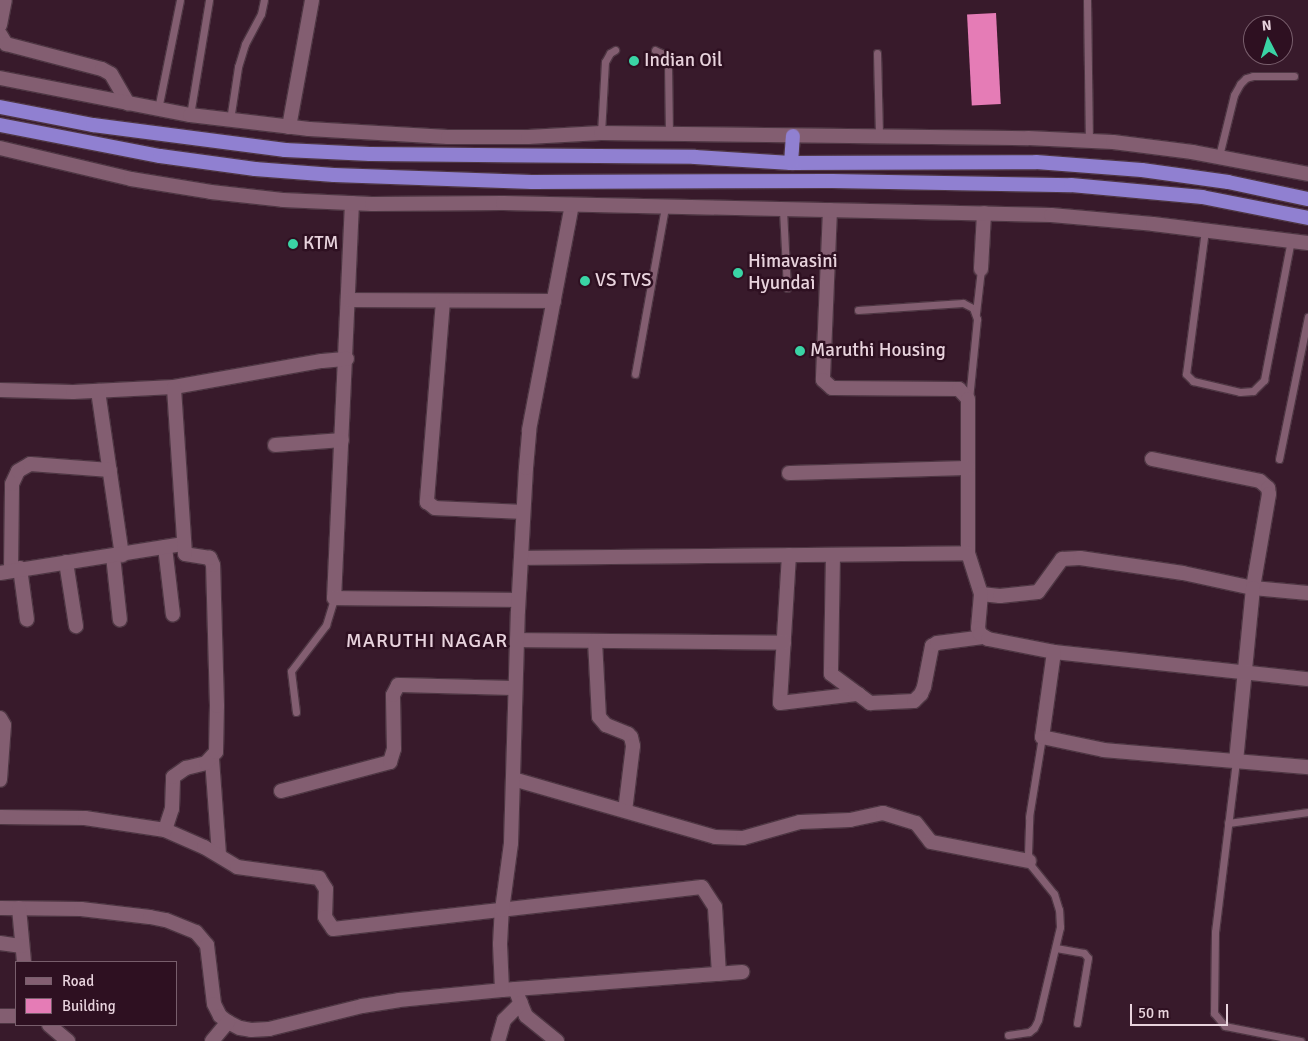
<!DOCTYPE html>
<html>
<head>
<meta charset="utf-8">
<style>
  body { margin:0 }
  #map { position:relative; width:1308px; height:1041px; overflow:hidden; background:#381a2b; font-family:Signika,sans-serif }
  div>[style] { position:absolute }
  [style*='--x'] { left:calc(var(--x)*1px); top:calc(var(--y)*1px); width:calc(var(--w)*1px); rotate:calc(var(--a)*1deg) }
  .building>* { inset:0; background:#e57cb6; transform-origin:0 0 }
  .roads { filter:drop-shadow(1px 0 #4e3643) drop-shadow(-1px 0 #4e3643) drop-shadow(0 1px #4e3643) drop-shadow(0 -1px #4e3643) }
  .service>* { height:7px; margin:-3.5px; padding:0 3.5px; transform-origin:3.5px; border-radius:3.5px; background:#835e71 }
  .minor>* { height:14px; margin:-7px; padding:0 7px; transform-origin:7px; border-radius:7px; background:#835e71 }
  .tertiary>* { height:14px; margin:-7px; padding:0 7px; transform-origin:7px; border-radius:7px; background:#835e71 }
  .trunk>* { height:14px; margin:-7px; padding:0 7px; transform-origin:7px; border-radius:7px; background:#9080d1 }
  .dots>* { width:14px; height:14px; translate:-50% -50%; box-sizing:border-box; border:2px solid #2e1021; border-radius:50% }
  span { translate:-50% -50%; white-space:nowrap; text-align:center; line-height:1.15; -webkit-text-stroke:5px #2e1021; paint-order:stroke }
  .poi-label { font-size:19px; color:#e8d3dd }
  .left { translate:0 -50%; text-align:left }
  .neighbourhood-label { font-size:20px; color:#e8d3dd; letter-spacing:1px }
  .legend { position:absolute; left:15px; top:961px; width:162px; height:65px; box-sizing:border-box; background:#2e1021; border:1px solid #785e6c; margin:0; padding:6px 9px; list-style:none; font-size:15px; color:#e8d3dd }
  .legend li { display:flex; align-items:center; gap:10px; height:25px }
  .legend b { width:25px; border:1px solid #785e6c }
  .north { position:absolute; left:1243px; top:15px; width:50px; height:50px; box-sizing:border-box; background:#2e1021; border:1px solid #785e6c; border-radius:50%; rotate:355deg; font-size:14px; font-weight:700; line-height:20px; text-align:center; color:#e8d3dd }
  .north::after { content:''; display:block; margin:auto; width:18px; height:22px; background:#3ad4a5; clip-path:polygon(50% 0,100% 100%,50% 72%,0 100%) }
  .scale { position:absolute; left:1130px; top:1004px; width:98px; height:22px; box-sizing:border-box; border:2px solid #e8d3dd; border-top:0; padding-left:6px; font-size:15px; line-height:18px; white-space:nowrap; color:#e8d3dd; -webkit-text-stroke:4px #2e1021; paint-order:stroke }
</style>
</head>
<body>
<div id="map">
  <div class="building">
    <div style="left:996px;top:13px;width:91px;height:29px;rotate:87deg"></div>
  </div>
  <div class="roads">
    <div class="service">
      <div style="--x:1087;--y:0;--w:141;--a:89.2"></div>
      <div style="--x:655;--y:50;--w:7;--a:27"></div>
      <div style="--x:661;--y:53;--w:12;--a:55"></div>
      <div style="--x:668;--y:63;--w:70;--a:89.2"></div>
      <div style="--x:877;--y:53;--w:84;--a:88.6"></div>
      <div style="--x:158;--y:109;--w:111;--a:-78.6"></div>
      <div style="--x:190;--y:115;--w:117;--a:-80.6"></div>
      <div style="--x:230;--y:120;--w:54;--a:-81.4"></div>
      <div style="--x:238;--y:67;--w:24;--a:-73"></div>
      <div style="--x:245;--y:44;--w:34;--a:-62"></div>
      <div style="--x:261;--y:14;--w:14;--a:-78"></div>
      <div style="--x:601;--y:133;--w:71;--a:-86.8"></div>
      <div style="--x:605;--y:62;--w:10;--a:-61"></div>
      <div style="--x:610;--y:53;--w:6;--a:-31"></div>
      <div style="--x:1219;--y:156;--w:63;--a:-76.2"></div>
      <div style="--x:1234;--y:95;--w:13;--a:-61"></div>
      <div style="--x:1240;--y:84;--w:8;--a:-45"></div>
      <div style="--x:1246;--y:78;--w:7;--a:-16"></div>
      <div style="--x:1253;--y:76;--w:41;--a:0"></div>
      <div style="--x:783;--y:210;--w:78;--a:87.1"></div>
      <div style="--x:1205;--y:230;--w:145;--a:97.5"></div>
      <div style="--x:1186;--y:374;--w:10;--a:45"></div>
      <div style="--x:1193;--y:381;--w:48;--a:13.2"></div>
      <div style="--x:1240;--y:392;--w:13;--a:-4"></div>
      <div style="--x:1253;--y:391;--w:16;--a:-45"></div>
      <div style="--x:1264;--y:380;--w:143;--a:-79.1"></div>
      <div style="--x:858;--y:310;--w:105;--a:-3.8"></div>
      <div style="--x:963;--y:303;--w:11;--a:27"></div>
      <div style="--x:973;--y:308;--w:12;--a:70"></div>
      <div style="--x:977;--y:319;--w:80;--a:95.7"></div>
      <div style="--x:976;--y:313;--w:44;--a:-83.5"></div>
      <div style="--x:635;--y:374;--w:170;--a:-79.8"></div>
      <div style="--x:1279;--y:459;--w:145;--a:-78.5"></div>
      <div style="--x:296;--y:712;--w:41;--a:-97"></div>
      <div style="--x:291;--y:671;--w:58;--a:-52.7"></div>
      <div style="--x:326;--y:625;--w:28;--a:-73"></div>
      <div style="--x:1236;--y:761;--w:172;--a:97"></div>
      <div style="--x:1215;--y:932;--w:81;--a:90.7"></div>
      <div style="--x:1214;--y:1013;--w:17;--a:50"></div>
      <div style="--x:1225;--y:1026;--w:77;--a:11.2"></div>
      <div style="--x:1228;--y:823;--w:81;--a:-7.8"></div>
      <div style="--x:1056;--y:948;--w:28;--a:10"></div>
      <div style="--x:1084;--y:953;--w:6;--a:51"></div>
      <div style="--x:1088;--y:958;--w:66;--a:99.6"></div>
      <div style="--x:1008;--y:1035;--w:21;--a:-8"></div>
      <div style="--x:1029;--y:1032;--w:6;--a:-39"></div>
      <div style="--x:1034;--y:1028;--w:9;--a:-63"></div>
      <div style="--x:1038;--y:1020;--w:96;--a:-76.7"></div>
      <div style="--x:1060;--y:927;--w:17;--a:-93"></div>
      <div style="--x:1059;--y:910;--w:17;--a:-107"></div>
      <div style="--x:1054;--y:894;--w:36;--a:-129"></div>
      <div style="--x:1031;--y:866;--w:12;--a:-104"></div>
      <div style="--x:1028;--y:854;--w:37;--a:-88"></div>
      <div style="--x:1029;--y:817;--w:81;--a:-80.8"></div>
    </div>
    <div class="minor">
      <div style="--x:0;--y:25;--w:25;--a:-79"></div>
      <div style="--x:0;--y:34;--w:12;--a:59"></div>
      <div style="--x:6;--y:44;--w:99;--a:14.6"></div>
      <div style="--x:102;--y:69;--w:10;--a:29"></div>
      <div style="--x:111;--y:74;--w:34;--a:60"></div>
      <div style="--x:289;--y:127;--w:129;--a:-79.7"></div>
      <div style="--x:352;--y:203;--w:395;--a:92.6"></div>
      <div style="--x:334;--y:598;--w:184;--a:0.6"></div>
      <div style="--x:830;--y:210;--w:170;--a:92.4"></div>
      <div style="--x:823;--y:380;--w:12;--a:42"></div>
      <div style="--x:832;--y:388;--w:127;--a:0.5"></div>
      <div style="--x:959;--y:389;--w:13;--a:48"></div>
      <div style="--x:968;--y:399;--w:154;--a:90"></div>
      <div style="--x:968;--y:553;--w:43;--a:72.4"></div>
      <div style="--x:981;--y:594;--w:19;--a:6"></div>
      <div style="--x:1000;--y:596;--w:38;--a:-6"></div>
      <div style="--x:1038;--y:592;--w:41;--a:-54"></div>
      <div style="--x:1062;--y:559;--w:18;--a:-3"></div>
      <div style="--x:1080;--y:558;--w:104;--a:8.3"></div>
      <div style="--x:1183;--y:573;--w:72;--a:12.1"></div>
      <div style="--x:1253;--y:588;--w:55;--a:5.2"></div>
      <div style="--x:981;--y:269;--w:56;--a:-86.9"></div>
      <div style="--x:349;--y:300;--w:205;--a:0.3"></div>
      <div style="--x:443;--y:301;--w:202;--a:94.6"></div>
      <div style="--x:427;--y:502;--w:10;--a:37"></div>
      <div style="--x:435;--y:508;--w:88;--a:2.6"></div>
      <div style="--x:0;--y:390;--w:73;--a:1.6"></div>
      <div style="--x:73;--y:392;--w:101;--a:-2.8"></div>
      <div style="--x:174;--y:387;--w:150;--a:-10"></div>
      <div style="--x:322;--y:361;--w:25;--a:-5"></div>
      <div style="--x:98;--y:391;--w:166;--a:81.7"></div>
      <div style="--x:275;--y:445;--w:67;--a:-4.3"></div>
      <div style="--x:1152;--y:459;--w:110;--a:11.5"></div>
      <div style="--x:1260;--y:481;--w:11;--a:41"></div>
      <div style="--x:1268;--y:488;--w:6;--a:81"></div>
      <div style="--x:1269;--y:494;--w:95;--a:99.7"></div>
      <div style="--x:1253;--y:588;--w:174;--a:95.6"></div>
      <div style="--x:789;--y:473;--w:179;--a:-1.6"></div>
      <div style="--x:165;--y:547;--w:68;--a:83.3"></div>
      <div style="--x:789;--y:555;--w:148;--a:93.5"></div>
      <div style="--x:780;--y:703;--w:79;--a:-6.6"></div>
      <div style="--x:833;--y:555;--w:119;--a:91"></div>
      <div style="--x:831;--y:674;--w:49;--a:36.6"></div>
      <div style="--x:870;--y:703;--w:44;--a:-2.6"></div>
      <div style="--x:914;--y:701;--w:10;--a:-45"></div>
      <div style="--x:921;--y:694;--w:8;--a:-67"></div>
      <div style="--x:924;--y:687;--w:42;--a:-79"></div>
      <div style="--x:932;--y:646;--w:6;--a:-31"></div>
      <div style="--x:937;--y:643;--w:46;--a:-7.4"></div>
      <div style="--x:113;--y:556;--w:64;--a:83.8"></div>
      <div style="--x:521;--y:558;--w:447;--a:-0.6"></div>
      <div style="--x:66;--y:562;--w:65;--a:81.1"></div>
      <div style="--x:20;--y:568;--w:52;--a:82.3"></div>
      <div style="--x:11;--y:570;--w:86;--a:-89.3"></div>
      <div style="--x:12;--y:484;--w:14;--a:-65"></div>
      <div style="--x:18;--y:471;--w:14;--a:-30"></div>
      <div style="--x:30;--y:464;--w:80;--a:4.3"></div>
      <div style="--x:0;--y:573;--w:186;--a:-9"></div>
      <div style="--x:981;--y:594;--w:34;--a:95"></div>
      <div style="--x:978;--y:628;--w:6;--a:72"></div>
      <div style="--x:980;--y:634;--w:9;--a:32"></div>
      <div style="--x:988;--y:639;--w:67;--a:11.1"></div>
      <div style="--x:1054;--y:652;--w:255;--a:6.1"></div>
      <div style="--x:517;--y:640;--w:267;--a:0.6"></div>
      <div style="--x:595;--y:641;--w:76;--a:87"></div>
      <div style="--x:599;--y:717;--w:11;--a:49"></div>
      <div style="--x:606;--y:725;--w:24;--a:22"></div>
      <div style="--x:628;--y:734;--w:4;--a:45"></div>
      <div style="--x:631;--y:737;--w:9;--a:77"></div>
      <div style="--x:633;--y:746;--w:65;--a:97"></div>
      <div style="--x:1054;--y:652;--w:86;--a:98"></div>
      <div style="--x:1042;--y:737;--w:63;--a:11.8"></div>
      <div style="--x:1104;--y:750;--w:205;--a:4.8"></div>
      <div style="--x:0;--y:718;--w:8;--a:60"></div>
      <div style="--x:4;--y:725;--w:55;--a:94.2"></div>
      <div style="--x:212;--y:759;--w:96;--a:85.8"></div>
      <div style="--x:513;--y:779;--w:210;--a:16"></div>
      <div style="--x:715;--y:837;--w:28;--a:2"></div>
      <div style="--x:743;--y:838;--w:59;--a:-15.7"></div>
      <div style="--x:800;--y:822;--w:50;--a:-2.3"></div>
      <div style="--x:850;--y:820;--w:34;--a:-12"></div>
      <div style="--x:883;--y:813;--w:34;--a:17"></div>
      <div style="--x:916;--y:823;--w:24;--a:52"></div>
      <div style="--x:931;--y:842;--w:100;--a:11"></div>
      <div style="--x:281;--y:791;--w:113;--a:-14.9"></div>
      <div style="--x:390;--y:762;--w:14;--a:-73"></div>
      <div style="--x:394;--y:749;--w:54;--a:-91.1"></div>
      <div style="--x:393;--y:695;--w:11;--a:-63"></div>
      <div style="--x:398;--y:685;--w:117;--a:1.5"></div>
      <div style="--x:0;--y:817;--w:85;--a:0.7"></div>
      <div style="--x:85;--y:818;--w:81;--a:8.5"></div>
      <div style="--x:165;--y:830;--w:43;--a:23.6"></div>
      <div style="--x:204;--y:847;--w:39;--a:31"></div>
      <div style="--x:237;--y:867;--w:83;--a:7.6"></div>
      <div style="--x:319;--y:878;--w:13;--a:58"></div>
      <div style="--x:326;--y:889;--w:28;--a:92"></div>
      <div style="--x:325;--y:917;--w:14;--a:56"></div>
      <div style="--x:333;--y:929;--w:371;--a:-6.5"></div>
      <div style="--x:702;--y:887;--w:24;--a:57"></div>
      <div style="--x:715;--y:907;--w:67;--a:86.6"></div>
      <div style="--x:165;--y:830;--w:22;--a:-72"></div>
      <div style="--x:172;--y:809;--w:32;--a:-88"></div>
      <div style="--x:173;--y:777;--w:16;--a:-35"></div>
      <div style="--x:186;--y:768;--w:21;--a:-14"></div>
      <div style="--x:206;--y:763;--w:15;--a:-48"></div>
      <div style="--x:216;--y:752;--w:46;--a:-88.8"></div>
      <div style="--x:217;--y:706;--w:141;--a:-91.6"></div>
      <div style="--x:213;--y:565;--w:8;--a:-113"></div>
      <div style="--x:210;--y:558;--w:25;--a:-171"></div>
      <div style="--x:185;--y:554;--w:167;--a:-93.8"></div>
      <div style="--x:0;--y:908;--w:81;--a:0.7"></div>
      <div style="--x:81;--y:909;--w:69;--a:6.6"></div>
      <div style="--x:150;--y:917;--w:16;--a:11"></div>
      <div style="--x:166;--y:920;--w:32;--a:22"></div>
      <div style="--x:196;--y:932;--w:17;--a:50"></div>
      <div style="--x:207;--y:945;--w:59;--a:83.2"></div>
      <div style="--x:214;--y:1004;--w:13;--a:63"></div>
      <div style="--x:220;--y:1016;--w:10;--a:37"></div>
      <div style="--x:228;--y:1022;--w:13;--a:27"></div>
      <div style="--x:240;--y:1028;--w:11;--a:10"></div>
      <div style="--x:251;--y:1030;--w:18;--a:-3"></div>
      <div style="--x:269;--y:1029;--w:96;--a:-13.9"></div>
      <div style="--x:362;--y:1006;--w:37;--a:-9"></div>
      <div style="--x:399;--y:1000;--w:103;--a:-5.5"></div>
      <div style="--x:502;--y:990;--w:241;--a:-4.3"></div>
      <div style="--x:19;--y:908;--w:54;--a:84.7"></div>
      <div style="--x:0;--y:943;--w:22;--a:8"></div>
      <div style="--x:515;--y:989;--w:29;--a:68"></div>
      <div style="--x:526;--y:1016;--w:40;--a:39"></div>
      <div style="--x:502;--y:990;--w:46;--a:-92.5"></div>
      <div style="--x:500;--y:944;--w:34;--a:-87"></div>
      <div style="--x:502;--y:910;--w:68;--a:-82.3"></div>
      <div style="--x:511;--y:843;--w:232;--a:-88.3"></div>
      <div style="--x:518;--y:611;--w:143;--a:-86.8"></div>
      <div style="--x:526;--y:468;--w:38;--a:-85"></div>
      <div style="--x:529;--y:430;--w:229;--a:-79.2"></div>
      <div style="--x:0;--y:1016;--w:16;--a:0"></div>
      <div style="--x:49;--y:1025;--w:25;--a:40"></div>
      <div style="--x:212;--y:1041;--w:25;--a:-50"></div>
      <div style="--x:498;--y:1041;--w:22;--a:-74"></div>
      <div style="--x:504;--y:1020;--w:24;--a:-45"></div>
    </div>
    <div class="tertiary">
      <div style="--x:0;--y:78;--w:194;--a:11"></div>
      <div style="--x:190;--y:115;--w:120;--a:6.7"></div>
      <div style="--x:309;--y:129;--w:139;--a:3.3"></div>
      <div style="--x:448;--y:137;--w:80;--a:0"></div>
      <div style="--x:528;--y:137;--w:73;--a:-3.1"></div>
      <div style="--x:601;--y:133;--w:427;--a:0.7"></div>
      <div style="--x:1028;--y:138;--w:85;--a:2.7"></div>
      <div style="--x:1113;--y:142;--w:80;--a:7.2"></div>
      <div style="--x:1192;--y:152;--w:118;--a:10.7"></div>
      <div style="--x:0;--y:148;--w:135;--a:13.3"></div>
      <div style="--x:131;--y:179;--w:81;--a:9.2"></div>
      <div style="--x:211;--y:192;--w:72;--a:6.3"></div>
      <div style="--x:283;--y:200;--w:89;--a:2.6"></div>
      <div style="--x:372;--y:204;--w:131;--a:-0.4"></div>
      <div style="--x:503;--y:203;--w:548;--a:1.25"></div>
      <div style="--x:1051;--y:215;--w:102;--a:5"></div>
      <div style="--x:1153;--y:224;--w:156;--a:7"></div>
    </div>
    <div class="trunk">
      <div style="--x:0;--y:107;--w:95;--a:11"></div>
      <div style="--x:93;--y:125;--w:194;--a:7.4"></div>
      <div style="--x:285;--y:150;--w:85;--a:2.7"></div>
      <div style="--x:370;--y:154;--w:325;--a:0.5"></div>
      <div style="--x:695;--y:157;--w:96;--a:3.6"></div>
      <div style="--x:791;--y:163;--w:245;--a:-0.2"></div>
      <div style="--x:1036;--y:162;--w:106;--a:4.3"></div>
      <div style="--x:1142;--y:170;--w:87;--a:7.9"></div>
      <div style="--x:1228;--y:182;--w:82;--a:12"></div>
      <div style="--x:0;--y:125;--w:163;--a:11"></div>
      <div style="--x:160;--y:156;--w:96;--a:7.8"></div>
      <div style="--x:255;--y:169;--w:79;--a:4.3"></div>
      <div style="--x:334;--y:175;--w:198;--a:2"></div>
      <div style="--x:532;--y:182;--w:300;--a:-0.2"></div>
      <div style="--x:832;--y:181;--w:239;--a:1"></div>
      <div style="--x:1071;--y:185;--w:132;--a:5.2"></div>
      <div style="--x:1202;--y:197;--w:108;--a:11.2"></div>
      <div style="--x:791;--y:163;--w:27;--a:-86"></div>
    </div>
  </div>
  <div class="dots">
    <div style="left:634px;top:61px;background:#3ad4a5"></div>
    <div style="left:293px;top:244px;background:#3ad4a5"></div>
    <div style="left:738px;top:273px;background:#3ad4a5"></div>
    <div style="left:585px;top:281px;background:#3ad4a5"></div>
    <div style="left:800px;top:351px;background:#3ad4a5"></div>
  </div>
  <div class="poi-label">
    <span class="left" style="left:644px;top:61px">Indian Oil</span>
    <span class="left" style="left:303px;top:244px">KTM</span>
    <span class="left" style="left:748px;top:273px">Himavasini<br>Hyundai</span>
    <span class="left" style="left:595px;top:281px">VS TVS</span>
    <span class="left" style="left:810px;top:351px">Maruthi Housing</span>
  </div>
  <div class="neighbourhood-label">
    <span style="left:427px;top:640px">MARUTHI NAGAR</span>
  </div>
  <ul class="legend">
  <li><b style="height:6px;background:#835e71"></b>Road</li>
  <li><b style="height:14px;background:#e57cb6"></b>Building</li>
  </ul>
  <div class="north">N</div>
  <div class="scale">50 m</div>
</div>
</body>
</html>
